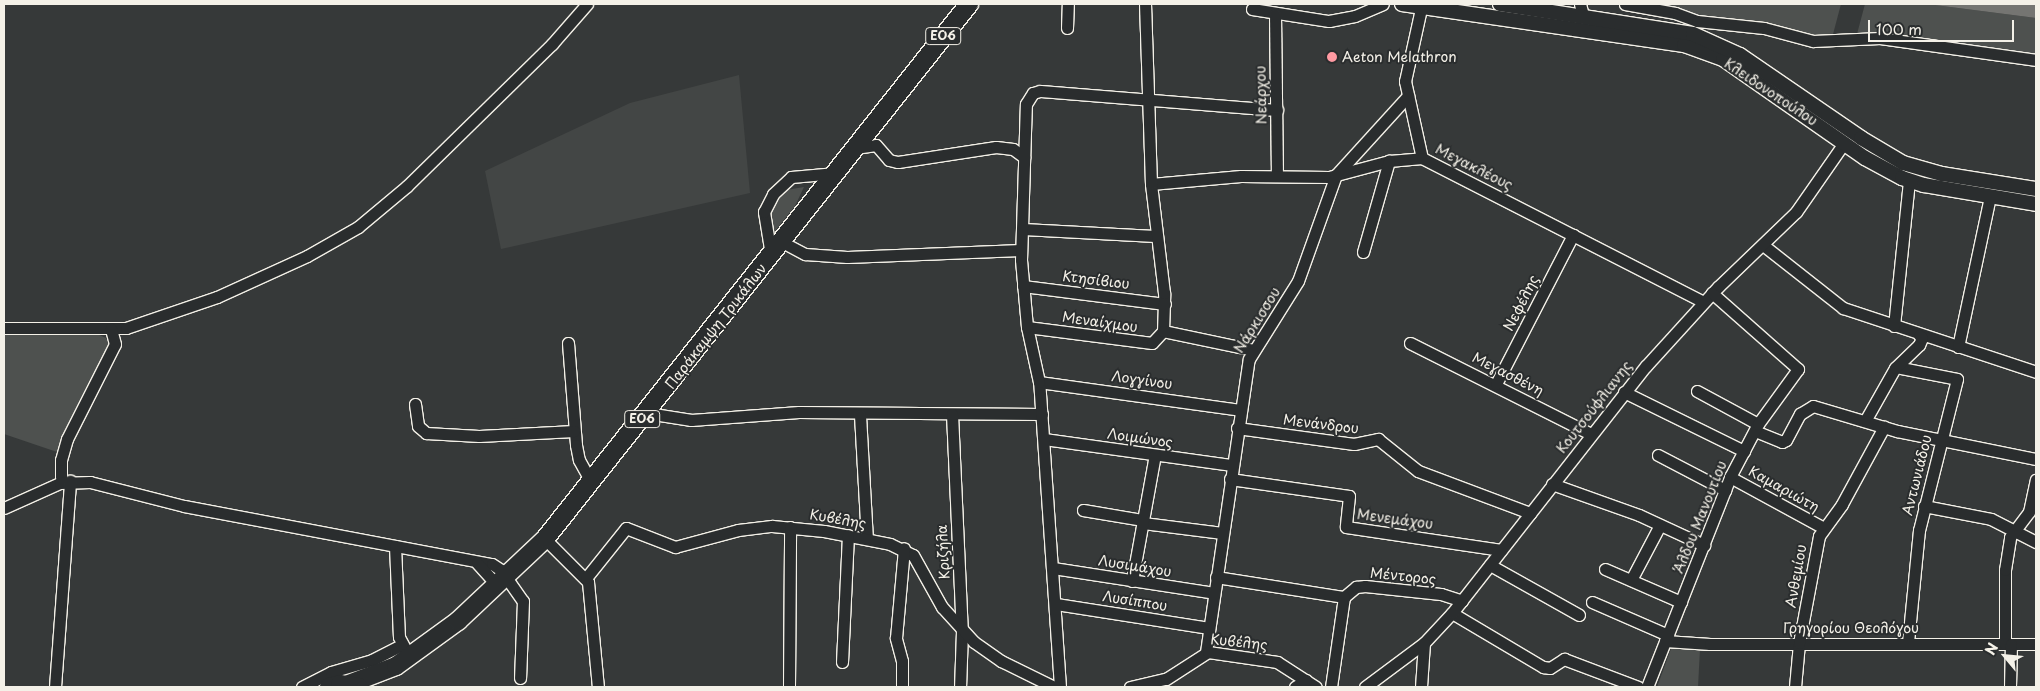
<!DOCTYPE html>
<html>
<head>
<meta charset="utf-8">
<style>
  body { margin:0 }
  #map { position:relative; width:2040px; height:691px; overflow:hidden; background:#363939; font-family:"Playpen Sans",sans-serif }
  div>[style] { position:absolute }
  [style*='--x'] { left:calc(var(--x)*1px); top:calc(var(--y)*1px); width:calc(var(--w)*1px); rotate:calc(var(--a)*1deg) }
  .built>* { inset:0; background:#434645 }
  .green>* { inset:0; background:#4e514f }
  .water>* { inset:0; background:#757572 }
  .roads { filter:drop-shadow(1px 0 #f4f1e8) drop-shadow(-1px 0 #f4f1e8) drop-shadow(0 1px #f4f1e8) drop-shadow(0 -1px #f4f1e8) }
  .minor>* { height:11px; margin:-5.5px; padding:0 5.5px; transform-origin:5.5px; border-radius:5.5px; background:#2a2d2e }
  .tertiary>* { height:14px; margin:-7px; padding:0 7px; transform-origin:7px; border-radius:7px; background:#2a2d2e }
  .primary>* { height:18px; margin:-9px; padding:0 9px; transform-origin:9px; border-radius:9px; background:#2a2d2e }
  .dots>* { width:14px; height:14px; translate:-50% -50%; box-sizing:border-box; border:2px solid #2a2d2e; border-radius:50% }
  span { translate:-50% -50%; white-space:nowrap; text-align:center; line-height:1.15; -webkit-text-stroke:4px #2a2d2e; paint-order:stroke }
  .shield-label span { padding:1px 4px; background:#2a2d2e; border:1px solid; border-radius:4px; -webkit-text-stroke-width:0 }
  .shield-label { font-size:12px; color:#f4f1e8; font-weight:700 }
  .poi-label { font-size:14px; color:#f4f1e8 }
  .left { translate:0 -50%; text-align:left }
  .street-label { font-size:14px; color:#f4f1e8 }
  .frame { position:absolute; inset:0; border:5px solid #f4f1e8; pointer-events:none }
  .north { position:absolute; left:1980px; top:631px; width:50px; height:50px; -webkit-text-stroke:4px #2a2d2e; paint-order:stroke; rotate:298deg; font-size:14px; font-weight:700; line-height:20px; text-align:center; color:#f4f1e8 }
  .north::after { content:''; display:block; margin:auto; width:18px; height:22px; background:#f4f1e8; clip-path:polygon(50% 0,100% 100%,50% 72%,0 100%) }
  .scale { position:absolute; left:1868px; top:20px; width:146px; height:22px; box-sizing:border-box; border:2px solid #f4f1e8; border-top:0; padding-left:6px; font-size:15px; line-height:18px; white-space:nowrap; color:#f4f1e8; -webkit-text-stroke:4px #2a2d2e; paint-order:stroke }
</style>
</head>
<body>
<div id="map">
  <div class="built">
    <div style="clip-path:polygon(739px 75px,750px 193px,501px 249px,485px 171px,630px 103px)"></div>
  </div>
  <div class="green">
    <div style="clip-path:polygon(1640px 4px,1841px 4px,1832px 38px,1816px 39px)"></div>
    <div style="clip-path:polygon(1865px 4px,1927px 4px,2036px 18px,2036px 55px,1875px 32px,1857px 34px)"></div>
    <div style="clip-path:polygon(804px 187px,795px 206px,772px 235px,770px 211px,786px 190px)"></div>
    <div style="clip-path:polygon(4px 333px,97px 334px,106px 338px,109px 345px,57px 452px,4px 434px)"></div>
    <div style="clip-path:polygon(1672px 646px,1700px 649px,1698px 687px,1657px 687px)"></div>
  </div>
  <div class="water">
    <div style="clip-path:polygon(1927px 4px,2036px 4px,2036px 18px)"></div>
  </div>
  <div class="roads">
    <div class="minor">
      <div style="--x:1422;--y:4;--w:79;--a:102.4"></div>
      <div style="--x:1405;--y:81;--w:79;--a:77.6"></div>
      <div style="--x:1580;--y:4;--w:11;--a:75"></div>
      <div style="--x:1625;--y:4;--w:51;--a:10.2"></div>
      <div style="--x:1675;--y:13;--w:23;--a:20"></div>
      <div style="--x:1697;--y:21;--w:67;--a:6"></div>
      <div style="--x:1764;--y:28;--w:51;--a:14.9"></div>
      <div style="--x:1813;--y:41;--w:67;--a:-2.6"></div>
      <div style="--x:1880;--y:38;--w:158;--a:8"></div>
      <div style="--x:1252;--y:9;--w:78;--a:8.9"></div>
      <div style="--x:1329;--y:21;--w:26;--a:-11"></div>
      <div style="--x:1355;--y:16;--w:30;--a:-23"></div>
      <div style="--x:1275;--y:14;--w:162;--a:89.3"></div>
      <div style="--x:1067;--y:28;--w:24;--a:-88"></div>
      <div style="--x:855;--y:148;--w:21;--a:-8"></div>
      <div style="--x:876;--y:145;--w:20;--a:49"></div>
      <div style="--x:889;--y:160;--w:9;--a:13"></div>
      <div style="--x:898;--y:162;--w:99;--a:-8.7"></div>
      <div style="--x:996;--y:147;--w:17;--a:7"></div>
      <div style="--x:1013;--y:149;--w:14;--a:36"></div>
      <div style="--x:1151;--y:184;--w:90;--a:-5.1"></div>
      <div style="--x:1241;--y:176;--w:88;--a:0.7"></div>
      <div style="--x:1329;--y:177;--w:62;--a:-14.9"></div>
      <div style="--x:1389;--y:161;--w:33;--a:-5"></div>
      <div style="--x:1422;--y:158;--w:316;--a:27.1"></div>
      <div style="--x:1023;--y:229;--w:132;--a:3"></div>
      <div style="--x:782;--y:242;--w:26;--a:28"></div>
      <div style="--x:805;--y:254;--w:42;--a:4.1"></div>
      <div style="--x:847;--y:257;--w:174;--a:-2.3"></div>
      <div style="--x:1763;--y:245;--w:102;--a:38.2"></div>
      <div style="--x:1843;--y:308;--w:203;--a:18.3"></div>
      <div style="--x:1363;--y:252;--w:95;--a:-74.1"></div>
      <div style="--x:771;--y:255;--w:44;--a:-99.2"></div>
      <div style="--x:764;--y:212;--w:20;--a:-63"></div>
      <div style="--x:773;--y:194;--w:25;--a:-43"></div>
      <div style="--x:791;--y:177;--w:45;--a:-5.1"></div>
      <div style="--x:1023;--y:286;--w:143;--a:7.2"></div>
      <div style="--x:1894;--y:326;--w:146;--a:-84.1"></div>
      <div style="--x:1027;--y:327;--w:126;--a:7.3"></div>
      <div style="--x:1152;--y:343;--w:16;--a:-47"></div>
      <div style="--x:1163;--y:331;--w:38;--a:-88"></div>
      <div style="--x:1164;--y:293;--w:110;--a:-96.8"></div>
      <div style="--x:1151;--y:184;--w:180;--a:-91.9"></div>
      <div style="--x:4;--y:328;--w:122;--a:0"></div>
      <div style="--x:126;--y:328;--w:96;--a:-18.8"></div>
      <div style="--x:217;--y:297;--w:99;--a:-24.5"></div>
      <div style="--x:307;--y:256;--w:59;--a:-29.6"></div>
      <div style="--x:358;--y:227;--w:64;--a:-39.9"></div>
      <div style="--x:407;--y:186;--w:203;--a:-44.4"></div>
      <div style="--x:552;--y:44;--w:53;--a:-48.8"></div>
      <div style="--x:1163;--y:331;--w:92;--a:11.9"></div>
      <div style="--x:568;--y:343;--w:102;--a:85.5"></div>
      <div style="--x:576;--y:445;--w:15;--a:79"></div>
      <div style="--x:579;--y:460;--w:26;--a:61"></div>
      <div style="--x:1410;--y:343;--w:203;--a:26.7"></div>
      <div style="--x:1958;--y:347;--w:154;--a:-78"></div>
      <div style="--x:1896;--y:367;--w:62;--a:11.1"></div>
      <div style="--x:1957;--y:379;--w:156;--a:104.1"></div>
      <div style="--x:1919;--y:530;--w:114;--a:95.6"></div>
      <div style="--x:1039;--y:382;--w:203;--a:7.9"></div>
      <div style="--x:1496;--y:384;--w:168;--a:-62.7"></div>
      <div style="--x:1697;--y:391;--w:69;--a:28.4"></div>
      <div style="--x:1624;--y:392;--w:134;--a:26.2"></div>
      <div style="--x:415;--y:404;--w:22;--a:82"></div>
      <div style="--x:418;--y:426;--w:11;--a:41"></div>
      <div style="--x:426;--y:433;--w:53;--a:3.2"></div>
      <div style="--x:479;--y:436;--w:95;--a:-3"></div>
      <div style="--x:647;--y:413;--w:45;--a:9"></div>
      <div style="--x:691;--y:420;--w:108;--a:-4.2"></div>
      <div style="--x:799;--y:412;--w:243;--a:0.5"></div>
      <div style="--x:952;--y:414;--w:217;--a:87.4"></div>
      <div style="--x:962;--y:631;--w:56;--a:92"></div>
      <div style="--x:860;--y:415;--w:124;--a:86.8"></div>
      <div style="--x:1865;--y:421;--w:61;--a:-60.5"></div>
      <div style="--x:1895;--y:368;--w:33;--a:-44"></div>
      <div style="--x:1919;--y:345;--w:8;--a:-67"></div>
      <div style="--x:1922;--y:338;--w:4;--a:-135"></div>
      <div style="--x:1237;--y:428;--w:118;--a:7.8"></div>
      <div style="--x:1354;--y:444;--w:25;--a:-12"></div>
      <div style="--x:1378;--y:439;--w:51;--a:38.7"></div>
      <div style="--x:1418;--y:471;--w:120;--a:20.6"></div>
      <div style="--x:1755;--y:431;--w:29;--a:22"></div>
      <div style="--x:1782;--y:442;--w:4;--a:-27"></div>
      <div style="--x:1786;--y:440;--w:30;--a:-62"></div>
      <div style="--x:1800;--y:414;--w:15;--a:-32"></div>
      <div style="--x:1813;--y:406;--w:88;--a:16.6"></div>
      <div style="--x:1897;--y:431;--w:142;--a:11.4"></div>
      <div style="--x:1044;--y:439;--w:190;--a:7.9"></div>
      <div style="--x:1658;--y:455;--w:76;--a:27.6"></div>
      <div style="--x:61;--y:477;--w:17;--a:-90"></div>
      <div style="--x:61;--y:460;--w:22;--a:-74"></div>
      <div style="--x:67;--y:439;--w:106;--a:-63.2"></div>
      <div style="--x:115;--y:344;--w:16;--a:-105"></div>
      <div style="--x:1730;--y:477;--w:107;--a:28.5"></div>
      <div style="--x:1230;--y:479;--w:120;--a:8.1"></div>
      <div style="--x:1349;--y:496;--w:31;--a:96"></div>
      <div style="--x:1346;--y:527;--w:157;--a:8.4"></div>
      <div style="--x:1552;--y:484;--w:92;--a:19.6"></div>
      <div style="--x:1639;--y:515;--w:72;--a:24.8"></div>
      <div style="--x:1924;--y:506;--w:68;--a:11"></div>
      <div style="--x:1991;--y:519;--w:51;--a:27.1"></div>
      <div style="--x:4;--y:508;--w:61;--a:-24.1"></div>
      <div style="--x:60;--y:483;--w:30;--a:-2"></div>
      <div style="--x:90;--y:482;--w:97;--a:14.3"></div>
      <div style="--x:184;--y:506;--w:313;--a:10.7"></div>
      <div style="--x:492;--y:564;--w:11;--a:34"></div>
      <div style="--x:501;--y:570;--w:38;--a:55"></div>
      <div style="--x:523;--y:601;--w:77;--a:92.2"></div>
      <div style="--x:1083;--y:510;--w:61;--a:9.5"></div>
      <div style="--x:1143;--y:523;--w:80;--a:7.2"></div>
      <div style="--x:545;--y:539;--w:61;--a:45"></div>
      <div style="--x:588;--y:582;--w:105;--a:84.6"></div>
      <div style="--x:395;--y:546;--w:91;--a:87.5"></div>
      <div style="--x:399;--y:637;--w:21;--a:62"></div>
      <div style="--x:477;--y:563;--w:31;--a:48"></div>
      <div style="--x:1490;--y:565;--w:102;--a:29.3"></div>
      <div style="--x:1053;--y:568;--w:163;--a:8.8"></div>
      <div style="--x:1605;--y:569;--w:83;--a:23.5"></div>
      <div style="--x:1216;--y:577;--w:130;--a:8.9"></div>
      <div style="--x:586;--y:578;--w:64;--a:-51.3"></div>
      <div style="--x:626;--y:528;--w:53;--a:21.2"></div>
      <div style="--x:675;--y:547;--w:65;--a:-15.1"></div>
      <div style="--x:738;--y:530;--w:34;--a:-7"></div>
      <div style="--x:772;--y:526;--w:52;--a:5.5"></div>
      <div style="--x:824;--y:531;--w:67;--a:11.1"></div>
      <div style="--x:890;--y:544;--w:25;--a:26"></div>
      <div style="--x:913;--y:555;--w:60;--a:60.9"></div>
      <div style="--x:942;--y:607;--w:47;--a:47.6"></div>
      <div style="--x:974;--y:642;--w:33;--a:35"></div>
      <div style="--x:1001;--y:661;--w:59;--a:26.1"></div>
      <div style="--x:1631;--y:580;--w:62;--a:-62.2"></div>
      <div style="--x:1132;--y:581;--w:128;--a:-79.7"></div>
      <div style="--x:1344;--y:597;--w:16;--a:-40"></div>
      <div style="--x:1356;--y:587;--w:9;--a:-6"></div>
      <div style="--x:1365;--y:586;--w:76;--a:6"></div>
      <div style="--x:1441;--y:594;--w:22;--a:18"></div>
      <div style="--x:1592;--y:602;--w:83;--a:23.5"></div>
      <div style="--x:1056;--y:604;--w:155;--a:8.9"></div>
      <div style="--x:1452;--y:613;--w:106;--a:30.7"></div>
      <div style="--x:1543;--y:667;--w:7;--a:8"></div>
      <div style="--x:1550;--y:668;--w:17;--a:-33"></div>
      <div style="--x:1564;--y:659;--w:79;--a:20.7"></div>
      <div style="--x:1665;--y:641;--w:45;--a:3.8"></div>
      <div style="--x:1710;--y:644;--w:326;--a:0"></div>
      <div style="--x:2005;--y:644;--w:74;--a:-90"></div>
      <div style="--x:2005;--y:570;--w:33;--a:-81"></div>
      <div style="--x:2010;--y:537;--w:31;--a:-53"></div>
      <div style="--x:2029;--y:512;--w:33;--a:-78"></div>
      <div style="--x:1206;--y:652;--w:296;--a:-81.7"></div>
      <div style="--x:1249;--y:359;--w:92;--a:-57.9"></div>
      <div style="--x:1298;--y:281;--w:113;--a:-70.3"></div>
      <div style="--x:1336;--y:175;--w:107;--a:-47.7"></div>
      <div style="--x:842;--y:662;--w:127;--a:-87.3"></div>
      <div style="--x:55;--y:687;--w:207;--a:-85.8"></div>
      <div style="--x:302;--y:687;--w:33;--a:-27"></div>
      <div style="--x:331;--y:672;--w:43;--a:-16.3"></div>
      <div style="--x:372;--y:660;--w:33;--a:-27"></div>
      <div style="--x:789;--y:687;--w:160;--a:-89.6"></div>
      <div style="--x:902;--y:687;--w:26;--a:-90"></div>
      <div style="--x:902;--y:661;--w:24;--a:-105"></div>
      <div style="--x:896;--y:638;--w:90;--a:-84.9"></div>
      <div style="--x:1060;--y:687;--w:306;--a:-93.9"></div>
      <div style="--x:1039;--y:382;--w:56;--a:-102.3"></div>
      <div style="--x:1027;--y:327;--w:67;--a:-95.1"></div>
      <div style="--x:1021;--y:260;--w:156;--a:-88.2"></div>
      <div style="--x:1026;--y:104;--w:13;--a:-58"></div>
      <div style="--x:1033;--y:93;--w:7;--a:-16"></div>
      <div style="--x:1040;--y:91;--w:238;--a:4.6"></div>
      <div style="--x:1130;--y:687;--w:37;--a:-13"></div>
      <div style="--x:1166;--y:679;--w:50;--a:-32.7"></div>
      <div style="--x:1208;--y:652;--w:70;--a:8.2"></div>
      <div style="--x:1277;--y:662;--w:46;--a:32.7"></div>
      <div style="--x:1295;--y:687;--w:13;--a:-32"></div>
      <div style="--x:1331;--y:687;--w:91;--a:-81.8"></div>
      <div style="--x:1365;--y:687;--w:74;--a:-36.7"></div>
      <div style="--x:1424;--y:643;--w:41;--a:-47"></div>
      <div style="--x:1452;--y:613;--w:314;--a:-51.9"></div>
      <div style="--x:1646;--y:366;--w:107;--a:-47.7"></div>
      <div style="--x:1718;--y:287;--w:108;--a:-43.9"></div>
      <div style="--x:1796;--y:212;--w:84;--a:-55.2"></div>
      <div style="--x:1421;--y:687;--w:44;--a:-86.1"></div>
      <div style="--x:1647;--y:687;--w:226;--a:-68.4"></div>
      <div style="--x:1730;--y:477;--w:60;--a:-62.2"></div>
      <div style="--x:1758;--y:424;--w:68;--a:-54"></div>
      <div style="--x:1798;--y:369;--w:115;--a:-138.5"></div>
      <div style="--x:1795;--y:687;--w:44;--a:-84.8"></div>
      <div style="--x:1799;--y:643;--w:109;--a:-79.4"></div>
      <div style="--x:1819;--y:536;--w:39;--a:-54"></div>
      <div style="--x:1842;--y:504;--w:88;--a:-61.4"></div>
      <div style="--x:2010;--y:687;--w:43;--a:-88.7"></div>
    </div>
    <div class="tertiary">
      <div style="--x:1402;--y:4;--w:285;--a:8.3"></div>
      <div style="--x:1684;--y:45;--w:41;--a:19.7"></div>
      <div style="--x:1723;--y:59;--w:173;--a:34.9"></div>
      <div style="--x:1865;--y:158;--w:42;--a:28.4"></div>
      <div style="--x:1902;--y:178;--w:23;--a:18"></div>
      <div style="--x:1924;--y:185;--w:114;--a:9.6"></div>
      <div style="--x:1500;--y:4;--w:195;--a:8.8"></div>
      <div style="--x:1693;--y:34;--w:51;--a:24.1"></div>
      <div style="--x:1740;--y:55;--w:147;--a:34.4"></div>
      <div style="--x:1861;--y:138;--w:49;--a:30.8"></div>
      <div style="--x:1903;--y:163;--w:41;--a:15.8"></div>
      <div style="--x:1942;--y:174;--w:95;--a:9.1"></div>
    </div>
    <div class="primary">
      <div style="--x:349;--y:684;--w:50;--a:-21"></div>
      <div style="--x:396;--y:666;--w:77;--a:-36"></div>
      <div style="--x:458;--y:621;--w:120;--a:-43.3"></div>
      <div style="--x:545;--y:539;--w:683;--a:-51.6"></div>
      <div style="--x:329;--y:687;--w:11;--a:-15"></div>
      <div style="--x:340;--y:684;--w:19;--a:9"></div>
    </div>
  </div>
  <div class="dots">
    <div style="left:1332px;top:57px;background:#ff9aa2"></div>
  </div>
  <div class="shield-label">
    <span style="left:943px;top:36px">ΕΟ6</span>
    <span style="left:642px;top:419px">ΕΟ6</span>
  </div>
  <div class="poi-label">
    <span class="left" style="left:1342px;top:57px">Aeton Melathron</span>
  </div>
  <div class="street-label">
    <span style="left:1771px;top:92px;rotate:34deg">Κλειδονοπούλου</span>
    <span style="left:1261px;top:95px;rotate:-91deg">Νεάρχου</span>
    <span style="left:1474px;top:167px;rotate:27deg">Μεγακλέους</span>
    <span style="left:1096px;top:280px;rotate:7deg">Κτησίβιου</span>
    <span style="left:1521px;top:303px;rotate:-63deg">Νεφέλης</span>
    <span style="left:1257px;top:320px;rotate:-58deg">Νάρκισσου</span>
    <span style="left:1100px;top:322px;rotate:8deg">Μεναίχμου</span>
    <span style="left:716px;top:326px;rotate:-52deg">Παράκαμψη Τρικάλων</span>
    <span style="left:1508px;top:374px;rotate:27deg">Μεγασθένη</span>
    <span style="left:1142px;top:380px;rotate:8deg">Λογγίνου</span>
    <span style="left:1594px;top:407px;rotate:-52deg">Κουτσούφλιανης</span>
    <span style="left:1321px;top:424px;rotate:7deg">Μενάνδρου</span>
    <span style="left:1140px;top:438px;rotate:8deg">Λοιμώνος</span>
    <span style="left:1917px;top:475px;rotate:-76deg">Αντωνιάδου</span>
    <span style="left:1784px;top:489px;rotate:29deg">Καμαριώτη</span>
    <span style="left:1700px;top:517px;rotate:-68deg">Άλδου Μανουτίου</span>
    <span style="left:838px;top:519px;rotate:10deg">Κυβέλης</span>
    <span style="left:1395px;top:519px;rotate:8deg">Μενεμάχου</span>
    <span style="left:943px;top:552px;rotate:-93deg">Κριζήλα</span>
    <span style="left:1135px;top:566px;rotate:9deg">Λυσιμάχου</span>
    <span style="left:1403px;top:576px;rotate:6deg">Μέντορος</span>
    <span style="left:1796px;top:576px;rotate:-80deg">Ανθεμίου</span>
    <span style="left:1135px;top:601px;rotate:9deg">Λυσίππου</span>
    <span style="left:1851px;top:628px">Γρηγορίου Θεολόγου</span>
    <span style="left:1239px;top:642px;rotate:6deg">Κυβέλης</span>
  </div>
  <div class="frame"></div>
  <div class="north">N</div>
  <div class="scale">100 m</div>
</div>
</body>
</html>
